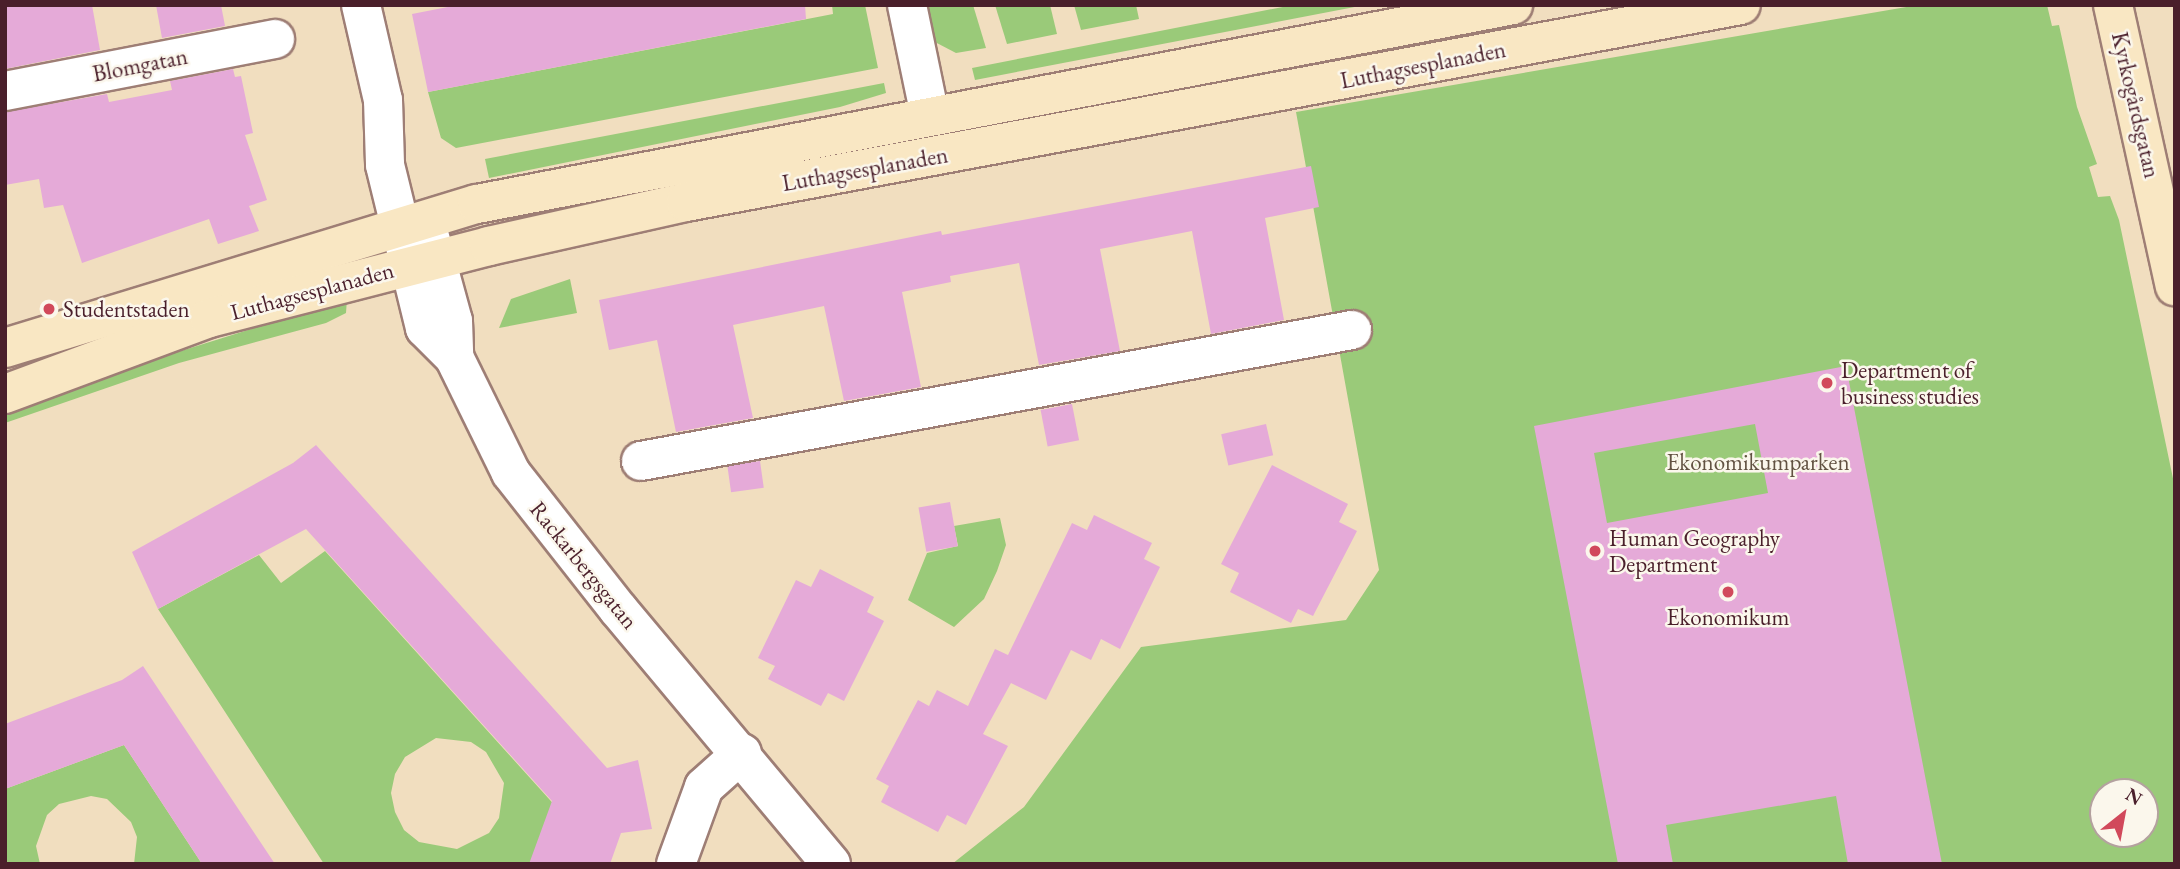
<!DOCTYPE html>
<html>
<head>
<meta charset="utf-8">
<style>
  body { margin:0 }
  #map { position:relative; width:2180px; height:869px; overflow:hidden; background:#f1debf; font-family:"EB Garamond",serif }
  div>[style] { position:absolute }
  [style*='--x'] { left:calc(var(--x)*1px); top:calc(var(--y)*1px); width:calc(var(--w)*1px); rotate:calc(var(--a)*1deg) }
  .green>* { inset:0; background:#9aca79 }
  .building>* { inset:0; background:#e5aad8; transform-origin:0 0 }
  .roads { filter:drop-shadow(2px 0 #9e7e75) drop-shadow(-2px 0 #9e7e75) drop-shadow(0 2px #9e7e75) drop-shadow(0 -2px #9e7e75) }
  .street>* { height:38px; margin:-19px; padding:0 19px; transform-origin:19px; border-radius:19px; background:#fff }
  .secondary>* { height:38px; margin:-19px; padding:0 19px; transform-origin:19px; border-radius:19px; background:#f9e7c3 }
  .dots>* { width:19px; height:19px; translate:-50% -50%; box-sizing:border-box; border:4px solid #fbf7ec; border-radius:50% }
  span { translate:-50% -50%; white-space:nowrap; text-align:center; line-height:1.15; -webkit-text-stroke:5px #fbf7ec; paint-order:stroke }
  .street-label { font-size:23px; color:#4a1f2b }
  .poi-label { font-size:23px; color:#4a1f2b }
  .left { translate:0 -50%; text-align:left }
  .park-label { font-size:23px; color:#625242 }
  .frame { position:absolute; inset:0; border:7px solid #4a1f2b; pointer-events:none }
  .north { position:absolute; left:2089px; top:778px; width:70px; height:70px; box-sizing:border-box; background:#fbf7ec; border:2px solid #b4a19f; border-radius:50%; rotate:31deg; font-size:19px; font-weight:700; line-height:28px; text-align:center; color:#4a1f2b }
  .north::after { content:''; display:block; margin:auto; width:24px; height:32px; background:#d1495b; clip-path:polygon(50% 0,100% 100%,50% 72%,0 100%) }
</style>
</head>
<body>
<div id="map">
  <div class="green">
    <div style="clip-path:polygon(832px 5px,865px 5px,878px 68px,456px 148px,441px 138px,428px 92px,833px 14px)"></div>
    <div style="clip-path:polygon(924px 5px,973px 5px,986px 48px,956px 53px,933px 41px)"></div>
    <div style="clip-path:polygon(995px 5px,1050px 5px,1057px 34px,1007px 44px)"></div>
    <div style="clip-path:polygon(1074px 5px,1136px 5px,1139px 19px,1081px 30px)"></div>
    <div style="clip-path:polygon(1293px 5px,1365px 5px,975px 80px,972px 68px)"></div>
    <div style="clip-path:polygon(evenodd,1918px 5px,2047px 5px,2052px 26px,2059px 25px,2077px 107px,2097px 164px,2089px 167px,2098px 197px,2110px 196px,2119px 220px,2175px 488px,2175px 864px,952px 864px,1024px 807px,1141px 647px,1346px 620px,1379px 570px,1296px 112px,1918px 5px,2103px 792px,2145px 792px,2145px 834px,2103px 834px,2103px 792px)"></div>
    <div style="clip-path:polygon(884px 83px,886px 93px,840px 107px,489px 178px,485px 159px)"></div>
    <div style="clip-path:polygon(570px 279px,577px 313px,499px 328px,511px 299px)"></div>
    <div style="clip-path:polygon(347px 299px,346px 313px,326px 323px,179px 363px,5px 423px,5px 406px)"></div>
    <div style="clip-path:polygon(1000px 518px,1006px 545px,997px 571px,984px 599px,954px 627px,908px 600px,927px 553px,958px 546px,954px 526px)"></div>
    <div style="clip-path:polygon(evenodd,325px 551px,559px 810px,529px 864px,324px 864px,158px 609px,259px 555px,281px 583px,325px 551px,436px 738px,471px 742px,486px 752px,504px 783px,499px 818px,489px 833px,457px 849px,419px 842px,404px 830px,395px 812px,391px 793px,395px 774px,405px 757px,436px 738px)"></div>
    <div style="clip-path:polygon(124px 745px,202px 864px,134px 864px,137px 837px,131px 822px,107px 799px,91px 796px,59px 804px,47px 815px,36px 846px,40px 864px,5px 864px,5px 789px)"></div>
  </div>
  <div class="building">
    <div style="clip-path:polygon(5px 5px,92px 5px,100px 50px,5px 69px)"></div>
    <div style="clip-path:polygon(156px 5px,221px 5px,225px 26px,162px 38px)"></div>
    <div style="clip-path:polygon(458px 5px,805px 5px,806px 19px,428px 92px,412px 14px)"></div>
    <div style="clip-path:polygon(233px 69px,235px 77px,241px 76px,253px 133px,245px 135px,267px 200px,249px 206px,259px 231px,218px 244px,209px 219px,82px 263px,63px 205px,44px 208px,39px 179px,5px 185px,5px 112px,107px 94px,109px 102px,172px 90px,170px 81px)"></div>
    <div style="clip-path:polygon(1311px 166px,1319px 207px,1265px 218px,1284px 320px,1211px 334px,1192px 231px,1100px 249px,1120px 351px,1039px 365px,1019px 263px,950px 276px,951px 282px,902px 292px,921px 387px,844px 401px,824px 306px,733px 325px,753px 418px,676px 432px,657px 340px,609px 350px,599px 300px,941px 231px,942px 235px)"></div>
    <div style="clip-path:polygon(evenodd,1846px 366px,1942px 864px,1848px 864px,1836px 796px,1666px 825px,1673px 864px,1618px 864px,1534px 426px,1846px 366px,1755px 424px,1768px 493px,1607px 523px,1594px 453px,1755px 424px)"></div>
    <div style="left:1072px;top:404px;width:37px;height:32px;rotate:79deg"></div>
    <div style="left:1266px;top:424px;width:32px;height:46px;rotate:77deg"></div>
    <div style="clip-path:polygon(316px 445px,607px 768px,638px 760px,652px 829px,621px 833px,610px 864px,529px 864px,552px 801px,306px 529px,158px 609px,132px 552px,293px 463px)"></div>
    <div style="left:760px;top:461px;width:27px;height:33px;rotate:82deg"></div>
    <div style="clip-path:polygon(1272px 465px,1348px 504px,1339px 522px,1357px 531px,1313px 616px,1298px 609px,1291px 623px,1230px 592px,1239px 573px,1221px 564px)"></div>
    <div style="left:950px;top:502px;width:45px;height:32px;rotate:80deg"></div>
    <div style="clip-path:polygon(1094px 515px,1152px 543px,1144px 559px,1160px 567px,1120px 649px,1101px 639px,1091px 660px,1071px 650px,1046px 700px,1011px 683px,983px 734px,1008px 746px,966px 825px,947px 815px,938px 832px,881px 802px,889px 786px,876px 779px,918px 700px,929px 706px,937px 690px,968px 706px,995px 649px,1008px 655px,1072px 523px,1087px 530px)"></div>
    <div style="clip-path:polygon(820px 569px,874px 597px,867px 612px,884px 621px,844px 701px,828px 693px,821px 706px,768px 679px,775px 666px,758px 658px,796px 580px,811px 587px)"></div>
    <div style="clip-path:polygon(143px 666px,275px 864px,202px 864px,124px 745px,5px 789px,5px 724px,122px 680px)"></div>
  </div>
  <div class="roads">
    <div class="street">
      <div style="--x:361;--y:5;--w:98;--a:77"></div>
      <div style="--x:383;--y:100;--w:65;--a:88.2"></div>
      <div style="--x:385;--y:165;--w:168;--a:76.2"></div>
      <div style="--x:425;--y:328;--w:41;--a:45"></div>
      <div style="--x:454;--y:357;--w:129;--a:63.8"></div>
      <div style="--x:511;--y:473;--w:173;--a:51.8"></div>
      <div style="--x:618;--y:609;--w:332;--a:50.1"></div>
      <div style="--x:907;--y:5;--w:113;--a:78.3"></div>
      <div style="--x:5;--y:91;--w:275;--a:-10.9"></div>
      <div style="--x:427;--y:226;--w:98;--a:74.7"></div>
      <div style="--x:453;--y:321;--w:36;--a:88"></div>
      <div style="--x:641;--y:461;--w:723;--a:-10.44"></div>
      <div style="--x:676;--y:864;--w:82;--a:-70"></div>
      <div style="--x:704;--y:787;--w:51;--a:-41.8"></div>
    </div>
    <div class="secondary">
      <div style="--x:2113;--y:5;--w:288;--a:77.6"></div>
      <div style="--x:5;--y:348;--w:493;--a:-17"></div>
      <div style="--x:477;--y:204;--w:1055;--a:-10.87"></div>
      <div style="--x:5;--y:394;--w:218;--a:-20.4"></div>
      <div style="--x:209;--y:318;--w:289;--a:-14.4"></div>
      <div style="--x:489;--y:246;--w:202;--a:-12.6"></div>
      <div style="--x:686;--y:202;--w:1073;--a:-10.58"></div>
    </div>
  </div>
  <div class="dots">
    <div style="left:49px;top:309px;background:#d1495b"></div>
    <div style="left:1827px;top:383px;background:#d1495b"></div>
    <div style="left:1595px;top:551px;background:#d1495b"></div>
    <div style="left:1728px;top:592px;background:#d1495b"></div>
  </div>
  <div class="street-label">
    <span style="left:140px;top:65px;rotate:-11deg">Blomgatan</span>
    <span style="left:1423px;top:65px;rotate:-11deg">Luthagsesplanaden</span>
    <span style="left:2136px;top:105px;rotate:77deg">Kyrkogårdsgatan</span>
    <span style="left:865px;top:169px;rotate:-10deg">Luthagsesplanaden</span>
    <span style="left:312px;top:291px;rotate:-15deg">Luthagsesplanaden</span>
    <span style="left:584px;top:565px;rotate:51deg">Rackarbergsgatan</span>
  </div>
  <div class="poi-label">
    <span class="left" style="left:63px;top:309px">Studentstaden</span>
    <span class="left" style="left:1841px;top:383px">Department of<br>business studies</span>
    <span class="left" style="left:1609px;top:551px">Human Geography<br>Department</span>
    <span style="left:1728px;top:617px">Ekonomikum</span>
  </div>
  <div class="park-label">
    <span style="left:1758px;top:462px">Ekonomikumparken</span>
  </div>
  <div class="frame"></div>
  <div class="north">N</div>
</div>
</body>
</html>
